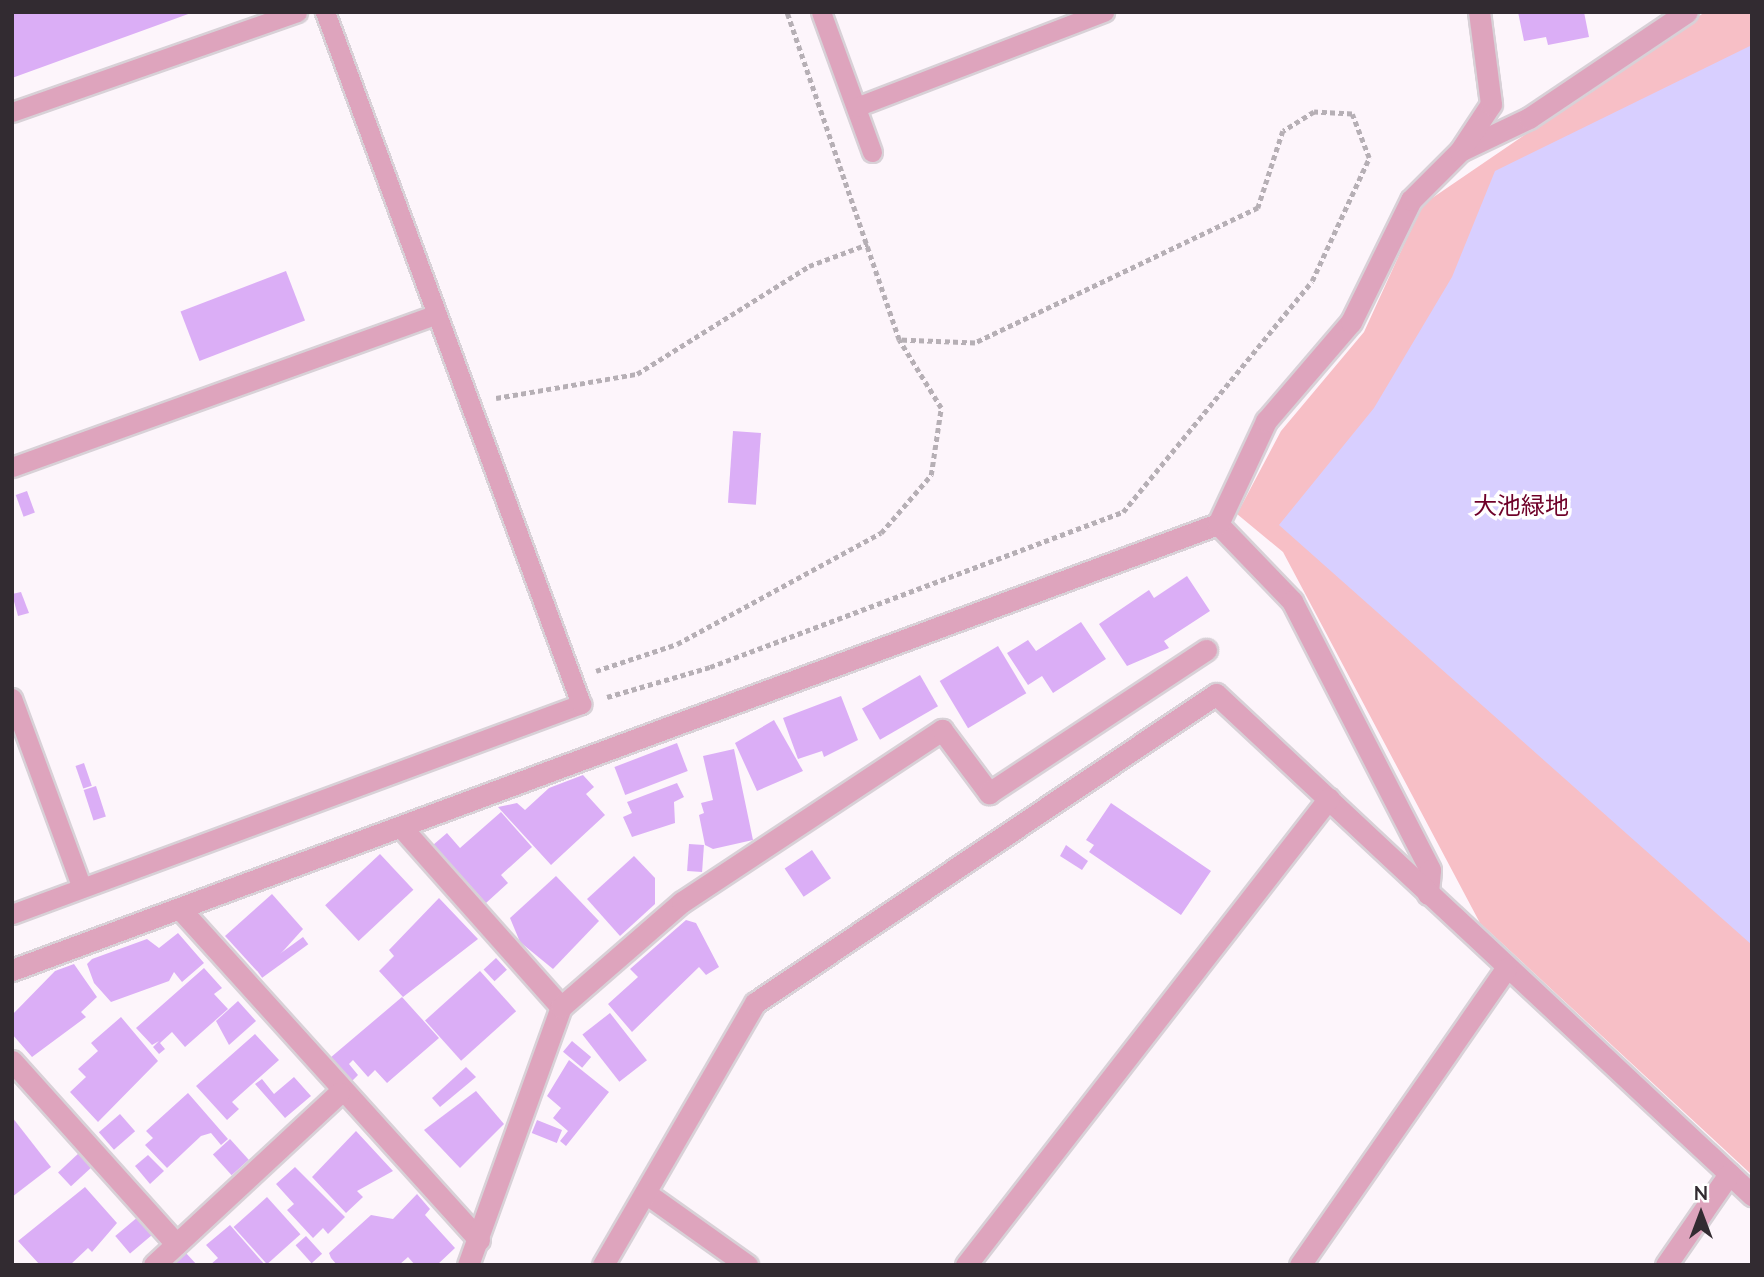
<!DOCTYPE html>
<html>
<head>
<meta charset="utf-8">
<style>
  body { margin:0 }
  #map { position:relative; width:1764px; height:1277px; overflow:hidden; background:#fdf5fb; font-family:Mulish,"Noto Sans JP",sans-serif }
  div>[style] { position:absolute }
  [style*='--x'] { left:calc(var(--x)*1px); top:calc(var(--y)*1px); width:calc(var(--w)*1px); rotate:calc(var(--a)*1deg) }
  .green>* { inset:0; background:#f7bfc6 }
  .water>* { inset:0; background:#d8cfff }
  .building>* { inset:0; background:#dbaef6; transform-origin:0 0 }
  .path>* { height:4.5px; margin-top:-2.25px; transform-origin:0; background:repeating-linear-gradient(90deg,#b6afb5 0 5px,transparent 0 8.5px) }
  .roads { filter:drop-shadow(2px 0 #d8d1d7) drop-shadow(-2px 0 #d8d1d7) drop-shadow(0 2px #d8d1d7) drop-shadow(0 -2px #d8d1d7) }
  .service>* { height:19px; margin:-9.5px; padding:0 9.5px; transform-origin:9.5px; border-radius:9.5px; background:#dea4bd }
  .minor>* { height:21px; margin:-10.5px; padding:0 10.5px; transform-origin:10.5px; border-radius:10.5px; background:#dea4bd }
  span { translate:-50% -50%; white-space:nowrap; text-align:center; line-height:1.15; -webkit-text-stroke:7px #fff; paint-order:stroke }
  .park-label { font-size:24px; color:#6e0028 }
  .frame { position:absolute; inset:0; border:14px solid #322b31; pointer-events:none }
  .north { position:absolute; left:1666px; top:1179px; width:70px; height:70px; -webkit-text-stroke:5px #fff; paint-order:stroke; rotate:0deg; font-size:19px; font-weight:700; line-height:28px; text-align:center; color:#322b31 }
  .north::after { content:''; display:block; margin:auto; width:24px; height:32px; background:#322b31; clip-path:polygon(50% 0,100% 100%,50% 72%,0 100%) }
</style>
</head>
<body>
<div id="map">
  <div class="green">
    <div style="clip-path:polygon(1705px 12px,1752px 12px,1752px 1175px,1480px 923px,1283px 552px,1237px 514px,1281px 431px,1364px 332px,1422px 205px)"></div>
  </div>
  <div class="water">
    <div style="clip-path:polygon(1752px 45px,1752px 945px,1279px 525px,1374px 408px,1452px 277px,1495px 171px)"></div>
  </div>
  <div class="building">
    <div style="clip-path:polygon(12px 12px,191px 12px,191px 13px,12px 78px)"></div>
    <div style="clip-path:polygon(1518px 12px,1584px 12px,1589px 37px,1548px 45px,1546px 37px,1524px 41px)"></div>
    <div style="left:286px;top:271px;width:53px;height:113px;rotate:69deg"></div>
    <div style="left:733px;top:431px;width:28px;height:72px;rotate:4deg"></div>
    <div style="left:27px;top:491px;width:23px;height:12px;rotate:70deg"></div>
    <div style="clip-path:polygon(1187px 576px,1210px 611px,1164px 641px,1169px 648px,1127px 666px,1099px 624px,1149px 590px,1154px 598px)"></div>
    <div style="clip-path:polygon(21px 592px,29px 613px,18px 616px,12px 594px)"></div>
    <div style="clip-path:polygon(1081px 622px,1106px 659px,1053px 693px,1042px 676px,1028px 685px,1007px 653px,1028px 640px,1036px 651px)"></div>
    <div style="left:998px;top:646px;width:55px;height:68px;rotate:59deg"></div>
    <div style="left:920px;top:675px;width:36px;height:67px;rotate:60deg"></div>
    <div style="clip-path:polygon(841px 696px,858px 740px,824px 757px,822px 751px,798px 759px,783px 718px)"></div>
    <div style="clip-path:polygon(774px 720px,803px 771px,757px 791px,735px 743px)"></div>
    <div style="left:677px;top:743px;width:30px;height:67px;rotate:69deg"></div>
    <div style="clip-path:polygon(734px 749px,753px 840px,713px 849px,705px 845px,699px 815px,704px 813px,701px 803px,713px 800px,703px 756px)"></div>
    <div style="left:84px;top:763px;width:24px;height:9px;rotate:71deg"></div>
    <div style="clip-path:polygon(583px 775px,594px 787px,586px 794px,605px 815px,551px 865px,498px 807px,517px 803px,525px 810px,549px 788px)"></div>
    <div style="clip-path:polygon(677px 783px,684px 797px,674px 802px,675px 823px,632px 837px,623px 817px,632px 813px,627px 802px)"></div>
    <div style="left:96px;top:786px;width:32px;height:13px;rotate:72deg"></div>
    <div style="clip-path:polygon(1111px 803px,1211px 871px,1181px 915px,1089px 852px,1094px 845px,1086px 840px)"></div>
    <div style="clip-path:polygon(501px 812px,532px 847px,501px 875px,508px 883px,486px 903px,433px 845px,447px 833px,460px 848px)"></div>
    <div style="left:689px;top:844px;width:15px;height:27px;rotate:4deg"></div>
    <div style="clip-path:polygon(1066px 845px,1088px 861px,1082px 870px,1060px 856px)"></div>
    <div style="left:812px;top:850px;width:34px;height:33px;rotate:56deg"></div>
    <div style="left:380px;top:854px;width:49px;height:75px;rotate:47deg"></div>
    <div style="clip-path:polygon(634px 856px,655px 878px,655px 904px,620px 936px,587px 899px)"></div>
    <div style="clip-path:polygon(556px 876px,599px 921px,553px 969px,520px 942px,510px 918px)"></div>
    <div style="clip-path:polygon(272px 894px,303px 929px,266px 970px,257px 971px,225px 936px)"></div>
    <div style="clip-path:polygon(439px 898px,478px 939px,403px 997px,379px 971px,394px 956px,389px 950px)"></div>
    <div style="clip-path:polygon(686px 920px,696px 923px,719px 967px,706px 975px,699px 967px,632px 1032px,608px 1004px,638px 977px,630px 969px)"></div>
    <div style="clip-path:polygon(178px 933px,204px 963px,182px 982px,174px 972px,169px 981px,111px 1002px,94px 983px,87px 964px,92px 959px,147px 939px,159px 948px)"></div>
    <div style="left:303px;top:937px;width:9px;height:57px;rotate:54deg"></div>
    <div style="left:496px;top:958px;width:16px;height:17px;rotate:47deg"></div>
    <div style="clip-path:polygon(74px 964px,97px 997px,81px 1012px,86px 1017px,32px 1057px,12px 1034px,12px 1015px,55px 971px)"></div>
    <div style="clip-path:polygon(204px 968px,222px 988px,214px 994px,228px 1009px,185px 1047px,172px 1032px,160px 1043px,165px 1049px,159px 1054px,153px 1047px,159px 1041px,152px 1045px,136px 1028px)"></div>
    <div style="left:480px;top:971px;width:54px;height:74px;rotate:48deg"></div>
    <div style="clip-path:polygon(402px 997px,439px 1038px,387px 1083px,375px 1070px,368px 1077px,353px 1060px,349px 1064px,358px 1075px,351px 1082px,330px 1058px)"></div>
    <div style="clip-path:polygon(238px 1001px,256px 1021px,229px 1045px,216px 1021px)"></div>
    <div style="left:610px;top:1013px;width:60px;height:35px;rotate:52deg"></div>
    <div style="clip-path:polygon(121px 1017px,158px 1061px,98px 1122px,70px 1092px,86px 1077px,78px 1069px,98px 1051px,91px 1043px)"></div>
    <div style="clip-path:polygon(255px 1034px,279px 1060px,232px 1102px,239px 1109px,227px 1120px,196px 1086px)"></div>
    <div style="left:572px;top:1041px;width:25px;height:14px;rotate:40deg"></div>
    <div style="clip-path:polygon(569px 1060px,609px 1092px,566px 1146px,560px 1141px,568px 1131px,553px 1118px,561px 1108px,547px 1096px)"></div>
    <div style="clip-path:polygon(466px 1067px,476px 1077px,440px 1107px,432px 1098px)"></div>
    <div style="clip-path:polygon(294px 1077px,311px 1096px,285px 1118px,255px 1084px,262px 1079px,274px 1094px)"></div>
    <div style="clip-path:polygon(476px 1091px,504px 1124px,460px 1168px,424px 1130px)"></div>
    <div style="clip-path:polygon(188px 1093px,228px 1139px,221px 1145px,211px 1133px,201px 1136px,167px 1168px,145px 1145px,153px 1138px,146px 1131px)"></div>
    <div style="left:120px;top:1114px;width:23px;height:28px;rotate:49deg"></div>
    <div style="clip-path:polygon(12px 1117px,51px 1167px,12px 1197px)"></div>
    <div style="left:537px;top:1120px;width:27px;height:14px;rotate:22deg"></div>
    <div style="clip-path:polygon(356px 1131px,393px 1171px,357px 1191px,363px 1197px,346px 1213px,312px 1177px)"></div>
    <div style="left:230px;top:1139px;width:28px;height:23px;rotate:48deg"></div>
    <div style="left:80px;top:1152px;width:19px;height:30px;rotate:47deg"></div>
    <div style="clip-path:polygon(148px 1155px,164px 1171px,150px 1184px,135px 1166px)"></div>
    <div style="clip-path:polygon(295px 1167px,345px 1217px,328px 1234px,323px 1228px,313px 1238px,287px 1210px,294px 1204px,276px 1184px)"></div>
    <div style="clip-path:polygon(85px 1187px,117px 1223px,92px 1252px,88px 1248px,70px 1265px,40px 1265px,18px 1241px)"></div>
    <div style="clip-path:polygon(417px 1194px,430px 1209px,425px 1215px,455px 1248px,437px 1265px,415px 1265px,408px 1257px,399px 1265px,337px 1265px,331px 1258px,329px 1253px,371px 1215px,393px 1219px)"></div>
    <div style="left:267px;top:1197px;width:50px;height:45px;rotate:48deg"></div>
    <div style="left:139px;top:1216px;width:23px;height:31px;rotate:50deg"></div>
    <div style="clip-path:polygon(230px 1225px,265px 1265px,210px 1265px,218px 1258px,206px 1245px)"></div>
    <div style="left:306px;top:1236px;width:24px;height:14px;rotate:48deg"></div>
    <div style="clip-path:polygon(186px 1253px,197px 1265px,174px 1265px)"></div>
  </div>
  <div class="path">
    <div style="--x:496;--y:398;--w:143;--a:-9.7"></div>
    <div style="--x:637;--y:374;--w:203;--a:-32.1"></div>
    <div style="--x:809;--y:266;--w:63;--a:-20.4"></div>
    <div style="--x:596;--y:671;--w:85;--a:-18.4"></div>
    <div style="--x:677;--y:644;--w:232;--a:-28.6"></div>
    <div style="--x:881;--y:533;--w:77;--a:-49.2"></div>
    <div style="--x:931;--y:475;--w:68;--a:-81.5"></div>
    <div style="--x:941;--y:408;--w:80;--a:-121.7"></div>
    <div style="--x:899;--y:340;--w:347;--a:-108.9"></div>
    <div style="--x:607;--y:697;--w:107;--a:-16.2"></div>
    <div style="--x:710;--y:667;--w:441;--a:-20.6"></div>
    <div style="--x:1123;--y:512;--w:298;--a:-50.7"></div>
    <div style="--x:1312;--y:281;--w:136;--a:-65.1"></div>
    <div style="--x:1369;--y:158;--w:47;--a:-111.1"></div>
    <div style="--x:1352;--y:114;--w:38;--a:-177"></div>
    <div style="--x:1314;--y:112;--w:36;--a:148"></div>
    <div style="--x:1283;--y:131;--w:81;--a:108"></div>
    <div style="--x:1258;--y:208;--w:314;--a:154.5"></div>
    <div style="--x:975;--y:343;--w:76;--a:-177.7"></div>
  </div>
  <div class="roads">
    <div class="service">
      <div style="--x:821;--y:12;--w:149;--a:70"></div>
      <div style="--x:856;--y:107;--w:266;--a:-21"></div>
      <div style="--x:12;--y:112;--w:302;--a:-19.3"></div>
      <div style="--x:12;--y:467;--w:449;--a:-19.8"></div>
      <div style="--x:12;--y:698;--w:202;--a:69.8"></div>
      <div style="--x:12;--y:914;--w:607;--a:-20.26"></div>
      <div style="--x:581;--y:704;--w:738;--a:-110.3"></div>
    </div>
    <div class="minor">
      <div style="--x:1462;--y:150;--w:74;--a:-25.5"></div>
      <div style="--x:1529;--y:118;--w:190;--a:-33.9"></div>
      <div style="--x:1218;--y:524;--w:107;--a:46.1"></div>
      <div style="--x:1292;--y:601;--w:302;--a:62.8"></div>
      <div style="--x:1430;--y:870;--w:24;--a:95"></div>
      <div style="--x:402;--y:828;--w:239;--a:48.4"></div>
      <div style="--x:182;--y:911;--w:443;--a:47.9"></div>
      <div style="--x:12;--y:970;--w:1286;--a:-20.3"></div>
      <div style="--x:1218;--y:524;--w:114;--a:-65"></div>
      <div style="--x:1266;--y:421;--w:130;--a:-49.4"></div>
      <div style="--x:1351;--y:322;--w:136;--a:-63.8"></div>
      <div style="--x:1411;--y:200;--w:69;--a:-45"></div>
      <div style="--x:1460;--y:151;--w:56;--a:-56.6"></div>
      <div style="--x:1491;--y:104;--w:93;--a:-97.4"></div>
      <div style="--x:12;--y:1061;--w:246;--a:48.1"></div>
      <div style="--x:647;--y:1194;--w:123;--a:35.4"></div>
      <div style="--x:154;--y:1265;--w:253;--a:-42.9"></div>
      <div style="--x:468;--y:1265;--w:274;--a:-70.2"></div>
      <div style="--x:561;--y:1007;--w:160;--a:-41"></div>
      <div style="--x:682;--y:902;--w:312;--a:-33.5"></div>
      <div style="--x:942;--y:730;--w:79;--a:53.3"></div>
      <div style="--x:989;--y:793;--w:260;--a:-33.4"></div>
      <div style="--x:603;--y:1265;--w:303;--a:-59.9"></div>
      <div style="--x:755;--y:1003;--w:555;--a:-33.83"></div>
      <div style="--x:1216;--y:694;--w:734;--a:43.07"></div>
      <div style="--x:966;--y:1265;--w:591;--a:-52.14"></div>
      <div style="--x:1300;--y:1265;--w:361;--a:-55.2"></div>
      <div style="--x:1666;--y:1265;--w:111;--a:-55.3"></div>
    </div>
  </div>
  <div class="park-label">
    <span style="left:1521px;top:506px">大池緑地</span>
  </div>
  <div class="frame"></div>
  <div class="north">N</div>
</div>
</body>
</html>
